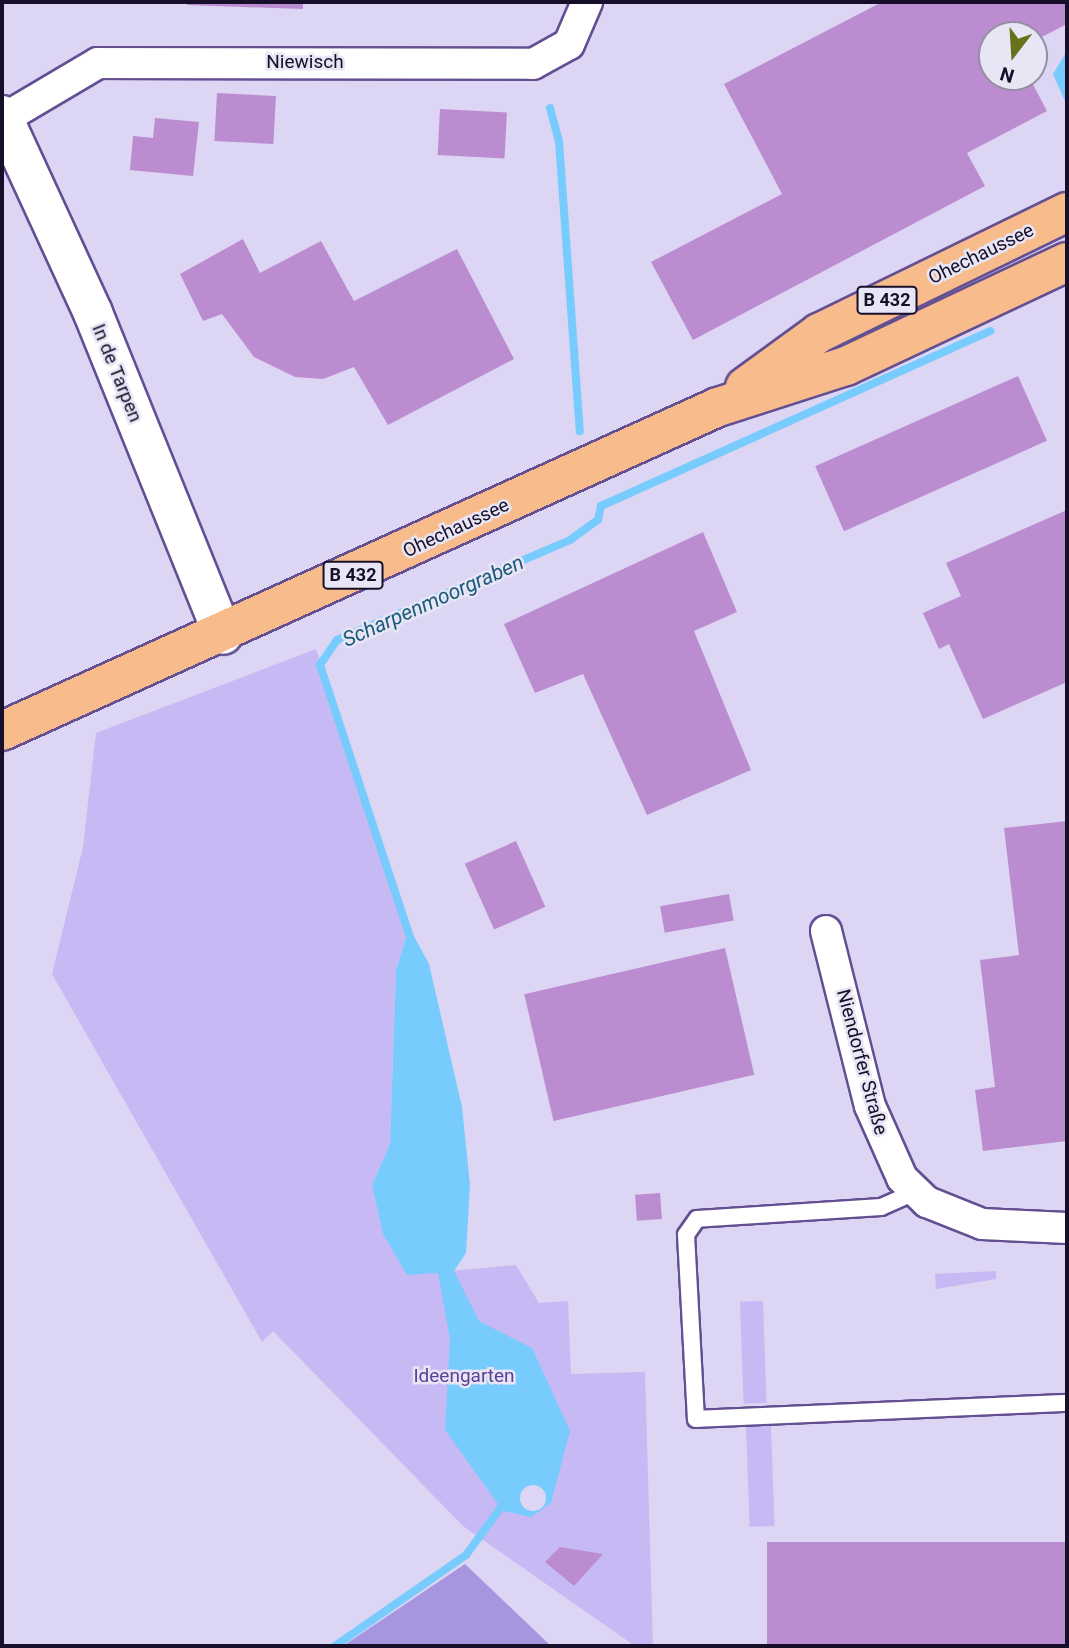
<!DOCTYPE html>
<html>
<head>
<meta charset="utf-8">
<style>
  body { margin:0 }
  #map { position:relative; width:1069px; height:1648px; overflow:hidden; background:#dcd5f4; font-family:Roboto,sans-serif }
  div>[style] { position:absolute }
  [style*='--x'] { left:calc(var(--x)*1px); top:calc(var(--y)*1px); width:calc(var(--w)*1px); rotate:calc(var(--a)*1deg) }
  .green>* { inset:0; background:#c7b9f4; transform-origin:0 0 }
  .forest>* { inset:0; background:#a895df }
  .water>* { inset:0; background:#77ccfd }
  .pier>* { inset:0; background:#dcd5f4 }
  .round { border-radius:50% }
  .stream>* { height:8px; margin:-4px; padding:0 4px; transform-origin:4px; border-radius:4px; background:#77ccfd }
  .building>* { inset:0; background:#bb8ccf; transform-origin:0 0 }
  .roads { filter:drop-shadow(2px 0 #634f92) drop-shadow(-2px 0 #634f92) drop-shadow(0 2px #634f92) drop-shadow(0 -2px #634f92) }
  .lane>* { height:16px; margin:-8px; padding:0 8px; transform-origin:8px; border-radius:8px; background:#fff }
  .street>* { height:30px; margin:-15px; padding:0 15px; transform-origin:15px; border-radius:15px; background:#fff }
  .secondary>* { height:38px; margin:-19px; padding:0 19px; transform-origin:19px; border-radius:19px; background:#fff }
  .primary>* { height:38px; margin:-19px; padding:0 19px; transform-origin:19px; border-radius:19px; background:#f8bc8c }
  span { translate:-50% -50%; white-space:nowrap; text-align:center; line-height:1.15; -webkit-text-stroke:5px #e8e5f4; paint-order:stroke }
  .shield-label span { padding:2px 5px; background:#e8e5f4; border:2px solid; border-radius:5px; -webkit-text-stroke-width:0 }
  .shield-label { font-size:18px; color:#170f2a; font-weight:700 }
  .street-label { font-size:19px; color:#170f2a }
  .park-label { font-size:19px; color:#5c3f97 }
  .water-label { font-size:21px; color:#1a5a7b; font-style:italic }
  .frame { position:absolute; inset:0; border:4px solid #170f2a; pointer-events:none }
  .north { position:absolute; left:978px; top:21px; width:70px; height:70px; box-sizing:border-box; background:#e8e5f4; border:2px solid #948fa3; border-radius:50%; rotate:197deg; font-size:19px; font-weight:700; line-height:28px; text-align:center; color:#170f2a }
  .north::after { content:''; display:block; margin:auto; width:24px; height:32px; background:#677119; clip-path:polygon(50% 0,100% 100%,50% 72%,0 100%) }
</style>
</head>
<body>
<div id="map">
  <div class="green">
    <div style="clip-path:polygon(316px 649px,409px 927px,396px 971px,390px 1144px,372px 1185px,407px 1275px,516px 1265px,539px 1303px,568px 1301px,571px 1374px,645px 1372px,653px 1646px,635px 1646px,463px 1526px,273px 1331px,262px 1342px,52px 974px,83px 847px,96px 733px)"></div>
    <div style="clip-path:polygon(996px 1271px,996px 1279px,936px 1289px,935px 1274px)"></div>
    <div style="left:763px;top:1301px;width:102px;height:23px;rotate:88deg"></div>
    <div style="left:771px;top:1425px;width:101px;height:25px;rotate:88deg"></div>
  </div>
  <div class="forest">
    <div style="clip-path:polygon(465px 1564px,551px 1646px,343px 1646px)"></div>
  </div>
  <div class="water">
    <div style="clip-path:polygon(1067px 51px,1067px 106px,1053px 74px)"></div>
    <div style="clip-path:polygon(409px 927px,429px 964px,462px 1107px,470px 1185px,466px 1253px,454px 1271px,479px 1321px,532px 1348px,570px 1431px,551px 1503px,531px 1517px,503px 1511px,445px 1430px,450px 1339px,438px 1273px,407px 1275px,383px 1234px,372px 1185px,390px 1144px,396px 971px)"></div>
  </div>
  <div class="pier">
    <div class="round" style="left:520px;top:1485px;width:26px;height:26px"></div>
  </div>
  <div class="stream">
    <div style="--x:550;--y:108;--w:34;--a:75"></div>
    <div style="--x:559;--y:141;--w:291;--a:85.9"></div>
    <div style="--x:410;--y:937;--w:287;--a:-108.3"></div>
    <div style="--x:320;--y:665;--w:30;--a:-56"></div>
    <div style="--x:337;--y:640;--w:254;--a:-23.2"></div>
    <div style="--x:570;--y:540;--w:34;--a:-36"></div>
    <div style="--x:598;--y:520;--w:14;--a:-78"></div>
    <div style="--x:601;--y:506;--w:427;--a:-24.2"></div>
    <div style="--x:335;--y:1646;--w:160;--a:-34.8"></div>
    <div style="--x:466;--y:1555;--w:64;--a:-53.8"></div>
  </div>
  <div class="building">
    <div style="clip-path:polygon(187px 2px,303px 2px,303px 9px,187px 5px)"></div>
    <div style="clip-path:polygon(882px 2px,1067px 2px,1067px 24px,1034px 41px,1034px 35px,992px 35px,992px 77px,1029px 77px,1047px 111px,967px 153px,985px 186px,693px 340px,651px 262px,782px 194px,724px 84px)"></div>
    <div style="left:217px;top:93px;width:59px;height:48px;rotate:3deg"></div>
    <div style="left:440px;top:109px;width:67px;height:46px;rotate:3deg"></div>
    <div style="clip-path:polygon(155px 118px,199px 122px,193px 176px,130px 170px,133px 136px,153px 138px)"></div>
    <div style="clip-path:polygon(243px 239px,260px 273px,321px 241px,354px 301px,457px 249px,514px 359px,388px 425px,354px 367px,323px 379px,295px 377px,254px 357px,222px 314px,203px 321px,180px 274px)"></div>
    <div style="left:1018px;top:376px;width:71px;height:222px;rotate:66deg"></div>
    <div style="clip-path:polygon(1067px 510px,1067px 682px,983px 719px,949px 644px,939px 649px,923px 613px,961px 596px,946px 563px)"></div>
    <div style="clip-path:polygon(703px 532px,737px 612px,694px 631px,751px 770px,647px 815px,583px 674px,535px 693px,504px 624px)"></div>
    <div style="clip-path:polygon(1067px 821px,1067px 1141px,983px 1151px,975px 1090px,995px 1087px,980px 960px,1019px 955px,1004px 828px)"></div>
    <div style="left:516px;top:841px;width:72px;height:56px;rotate:66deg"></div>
    <div style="left:729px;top:894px;width:27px;height:70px;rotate:80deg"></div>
    <div style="left:725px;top:948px;width:130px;height:206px;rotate:77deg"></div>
    <div style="left:660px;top:1193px;width:26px;height:25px;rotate:86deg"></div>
    <div style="left:1067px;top:1542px;width:104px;height:300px;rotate:90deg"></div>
    <div style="clip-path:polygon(560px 1547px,603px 1554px,574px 1586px,545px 1562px)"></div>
  </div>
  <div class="roads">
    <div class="lane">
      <div style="--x:915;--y:1192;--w:37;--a:156"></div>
      <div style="--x:881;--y:1207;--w:184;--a:176.3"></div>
      <div style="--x:697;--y:1219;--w:19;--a:125"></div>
      <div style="--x:686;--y:1235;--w:184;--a:86.9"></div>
      <div style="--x:696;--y:1419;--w:371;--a:-2.5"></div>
    </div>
    <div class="street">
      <div style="--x:5;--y:118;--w:108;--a:-30.6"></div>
      <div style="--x:98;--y:63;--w:435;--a:0.1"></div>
      <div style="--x:533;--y:64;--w:41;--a:-29.1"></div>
      <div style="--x:569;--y:44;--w:46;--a:-66.8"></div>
      <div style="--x:826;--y:931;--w:180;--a:75.9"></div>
      <div style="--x:870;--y:1106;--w:79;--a:66"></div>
      <div style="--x:902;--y:1178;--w:35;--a:44"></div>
      <div style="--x:927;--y:1202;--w:59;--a:21.8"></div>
      <div style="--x:982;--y:1224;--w:85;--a:2.7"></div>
    </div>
    <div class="secondary">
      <div style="--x:2;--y:115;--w:218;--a:65.3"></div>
      <div style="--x:93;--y:313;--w:347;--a:68"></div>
    </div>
    <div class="primary">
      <div style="--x:745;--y:387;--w:92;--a:-36.1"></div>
      <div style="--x:819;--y:333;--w:276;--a:-26"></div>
      <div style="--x:2;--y:731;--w:786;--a:-24.35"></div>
      <div style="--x:718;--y:407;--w:134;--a:-17.8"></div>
      <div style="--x:846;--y:366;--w:244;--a:-25.2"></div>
    </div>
  </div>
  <div class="shield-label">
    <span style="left:887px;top:300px">B 432</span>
    <span style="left:353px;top:575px">B 432</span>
  </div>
  <div class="street-label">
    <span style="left:305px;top:62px">Niewisch</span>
    <span style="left:981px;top:254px;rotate:-26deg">Ohechaussee</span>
    <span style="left:117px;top:373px;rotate:68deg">In de Tarpen</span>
    <span style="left:456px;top:528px;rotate:-25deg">Ohechaussee</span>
    <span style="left:862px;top:1062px;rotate:75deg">Niendorfer Straße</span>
  </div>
  <div class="park-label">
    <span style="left:464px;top:1376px">Ideengarten</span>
  </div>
  <div class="water-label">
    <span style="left:433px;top:601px;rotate:-24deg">Scharpenmoorgraben</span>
  </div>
  <div class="frame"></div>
  <div class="north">N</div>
</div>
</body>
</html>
